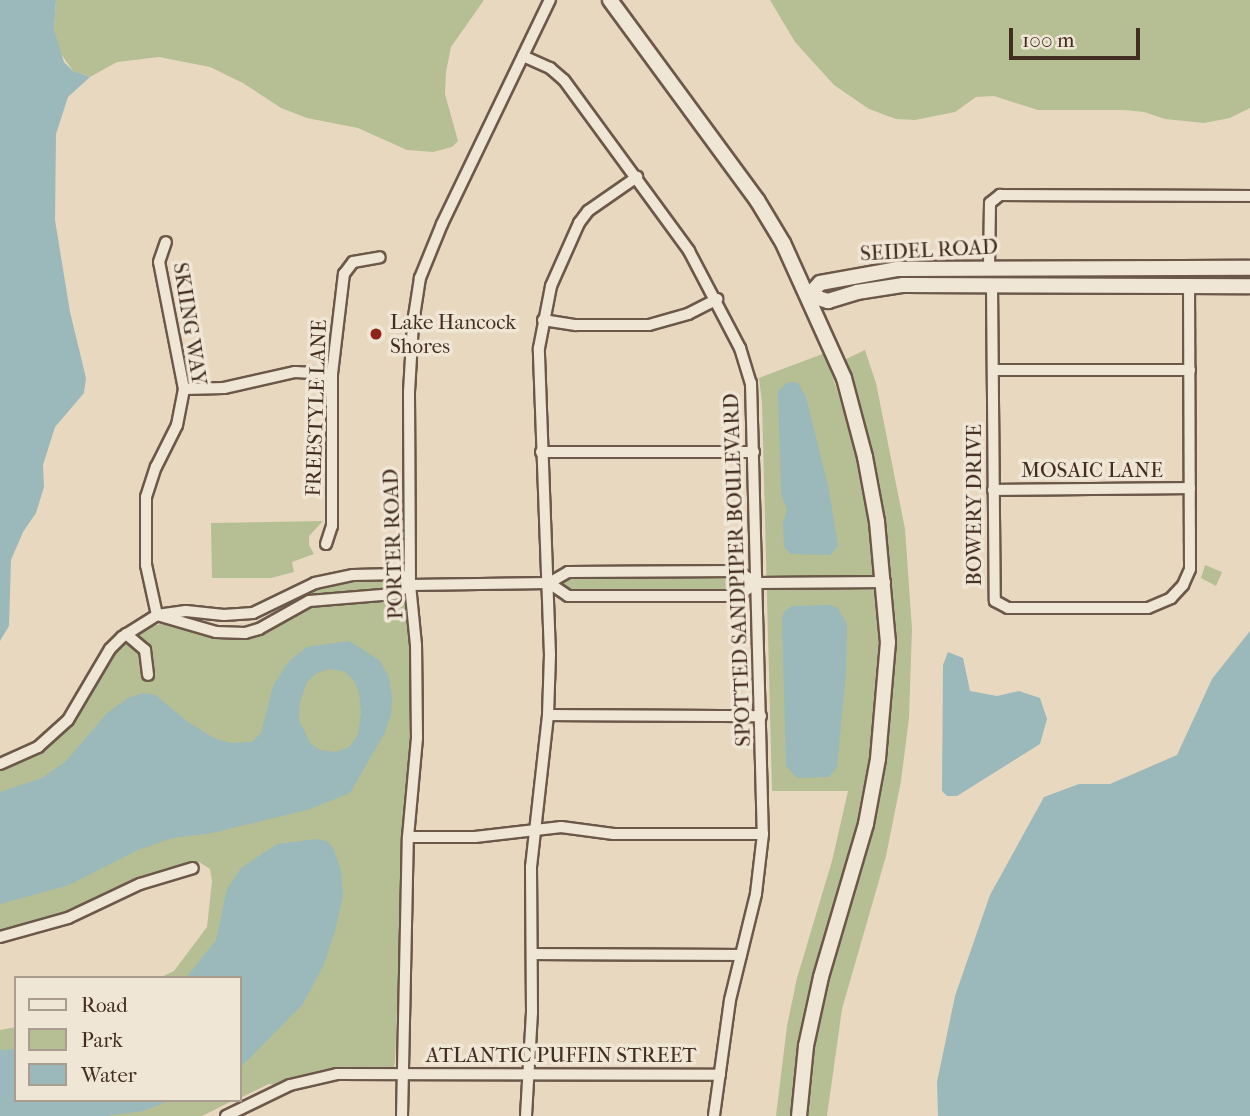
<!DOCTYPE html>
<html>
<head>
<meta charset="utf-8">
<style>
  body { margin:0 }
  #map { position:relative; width:1250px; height:1116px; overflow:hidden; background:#e8d8c0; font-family:"IM FELL French Canon",serif }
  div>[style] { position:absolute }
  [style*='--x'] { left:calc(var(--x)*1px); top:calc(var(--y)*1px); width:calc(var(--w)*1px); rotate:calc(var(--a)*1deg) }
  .green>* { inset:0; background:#b5bf93 }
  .water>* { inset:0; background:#9bb8bb }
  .roads { filter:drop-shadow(2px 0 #6c5849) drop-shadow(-2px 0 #6c5849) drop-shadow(0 2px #6c5849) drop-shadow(0 -2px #6c5849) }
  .minor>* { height:10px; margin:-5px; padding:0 5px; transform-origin:5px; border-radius:5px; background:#f0e6d6 }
  .secondary>* { height:14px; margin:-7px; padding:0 7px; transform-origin:7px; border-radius:7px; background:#f0e6d6 }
  .dots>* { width:19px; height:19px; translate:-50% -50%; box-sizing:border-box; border:4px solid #f0e6d6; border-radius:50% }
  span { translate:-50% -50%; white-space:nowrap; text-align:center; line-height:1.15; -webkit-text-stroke:7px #f0e6d6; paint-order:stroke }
  .street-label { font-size:21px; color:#422d21 }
  .poi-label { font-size:21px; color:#422d21 }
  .left { translate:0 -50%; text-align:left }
  .legend { position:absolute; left:14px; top:976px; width:228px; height:126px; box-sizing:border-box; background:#f0e6d6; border:2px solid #aa9c8e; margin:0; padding:9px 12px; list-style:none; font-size:21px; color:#422d21 }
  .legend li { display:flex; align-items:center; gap:14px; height:35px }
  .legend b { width:35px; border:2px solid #aa9c8e }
  .scale { position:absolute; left:1009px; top:28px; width:131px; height:32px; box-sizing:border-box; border:4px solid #422d21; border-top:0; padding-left:9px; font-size:21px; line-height:24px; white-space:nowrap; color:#422d21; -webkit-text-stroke:5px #f0e6d6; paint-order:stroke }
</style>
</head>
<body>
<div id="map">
  <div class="green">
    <div style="clip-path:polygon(56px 0,484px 0,451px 47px,446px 72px,445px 94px,458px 141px,452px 147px,433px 152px,407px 150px,358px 128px,307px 118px,281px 108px,243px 83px,210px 67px,159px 57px,117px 62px,90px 77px,73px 71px,59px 51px,54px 30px)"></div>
    <div style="clip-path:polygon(770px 0,1250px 0,1250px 108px,1230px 118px,1204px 123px,1165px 119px,1144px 112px,1124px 110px,1038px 110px,994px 96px,976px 97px,955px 112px,915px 120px,896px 119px,869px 109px,834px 85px,795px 42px)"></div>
    <div style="clip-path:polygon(865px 350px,876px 383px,905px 529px,912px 629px,909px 718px,901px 781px,886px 856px,842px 1009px,827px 1116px,799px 1116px,806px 1046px,879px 756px,885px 582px,838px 363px)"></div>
    <div style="clip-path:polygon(825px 353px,855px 446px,872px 530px,878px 600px,878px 694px,864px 803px,794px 1116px,776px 1116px,787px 1026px,797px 978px,832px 861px,848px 791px,772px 791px,762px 403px,759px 378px)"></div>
    <div style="clip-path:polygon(323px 521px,309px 536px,309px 545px,314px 554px,292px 562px,294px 572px,271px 578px,212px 578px,211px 523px)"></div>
    <div style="clip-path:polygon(1205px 565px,1222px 572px,1216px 586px,1201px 578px)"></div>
    <div style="clip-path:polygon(731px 575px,741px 580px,739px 592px,570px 594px,562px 585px,565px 578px,571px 576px)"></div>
    <div style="clip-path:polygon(350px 579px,394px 579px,396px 586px,390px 590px,345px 591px,302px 600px,298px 597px,318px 586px)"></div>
    <div style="clip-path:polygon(388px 598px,397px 598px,405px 604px,410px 633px,412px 745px,404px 830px,395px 1062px,394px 1067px,307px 1074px,278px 1085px,269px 1084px,240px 1098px,240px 978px,159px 978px,174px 971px,207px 927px,212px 881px,210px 869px,199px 862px,191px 862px,164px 869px,71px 911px,0 932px,0 768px,27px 757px,56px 738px,79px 714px,112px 653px,144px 628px,161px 624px,215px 637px,249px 636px,307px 606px)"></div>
    <div style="clip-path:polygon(16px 1027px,16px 1100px,234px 1100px,202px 1116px,0 1116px,0 1030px)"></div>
  </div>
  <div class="water">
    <div style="clip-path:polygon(0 0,56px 0,54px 30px,64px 62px,73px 71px,90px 77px,68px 97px,56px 134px,55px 220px,70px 312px,86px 378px,84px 393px,55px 427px,43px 465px,44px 487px,36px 513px,23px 532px,11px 560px,9px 626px,0 641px)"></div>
    <div style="clip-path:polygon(794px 382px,798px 383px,806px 397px,829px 490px,838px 546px,830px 555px,791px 554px,784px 547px,783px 523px,787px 509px,781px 494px,778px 391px,787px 383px)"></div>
    <div style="clip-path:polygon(830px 605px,837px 607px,847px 624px,846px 673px,837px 767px,829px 777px,797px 778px,786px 766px,782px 618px,784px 612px,792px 606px)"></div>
    <div style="clip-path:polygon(1250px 631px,1250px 1116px,938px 1116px,937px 1082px,955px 996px,990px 895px,1044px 797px,1079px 784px,1110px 784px,1177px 755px,1212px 679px)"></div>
    <div style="clip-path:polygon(evenodd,349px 641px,379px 660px,389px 677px,392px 697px,391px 715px,384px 734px,350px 793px,307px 810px,212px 833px,173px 838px,138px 850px,69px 885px,0 904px,0 792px,42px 778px,66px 761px,107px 713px,128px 698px,143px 693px,156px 695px,185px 720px,214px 738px,231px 743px,252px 742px,261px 733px,273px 686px,289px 661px,307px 647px,349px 641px,329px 669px,343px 671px,353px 679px,359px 693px,361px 713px,358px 735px,349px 747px,336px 752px,320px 750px,310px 743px,299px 720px,300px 702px,307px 682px,317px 673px,329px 669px)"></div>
    <div style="clip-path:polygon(948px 652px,963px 658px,970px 691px,997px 696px,1019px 691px,1040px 698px,1047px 719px,1040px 744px,957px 796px,947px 796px,942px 791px,943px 665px)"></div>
    <div style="clip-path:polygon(316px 839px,327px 841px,333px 848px,341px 870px,343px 896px,335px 931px,324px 964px,303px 1004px,240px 1068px,240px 978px,186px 978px,216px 940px,227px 889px,241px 868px,277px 844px)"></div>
    <div style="clip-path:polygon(16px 1049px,16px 1100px,171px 1100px,143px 1111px,106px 1116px,0 1116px,0 1050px)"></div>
  </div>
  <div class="roads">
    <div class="minor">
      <div style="--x:523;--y:56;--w:30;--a:24"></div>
      <div style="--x:550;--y:68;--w:18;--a:41"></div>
      <div style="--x:564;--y:80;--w:212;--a:53.8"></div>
      <div style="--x:689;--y:251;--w:110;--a:62.3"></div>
      <div style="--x:740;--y:348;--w:37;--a:73"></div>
      <div style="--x:751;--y:383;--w:451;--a:88.5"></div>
      <div style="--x:763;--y:834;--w:60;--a:96.7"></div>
      <div style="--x:756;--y:894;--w:109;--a:103.8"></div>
      <div style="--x:730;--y:1000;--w:117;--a:97.9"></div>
      <div style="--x:989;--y:267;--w:64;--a:-89.1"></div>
      <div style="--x:990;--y:203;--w:13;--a:-39"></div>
      <div style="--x:1000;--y:195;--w:250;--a:0.2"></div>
      <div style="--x:992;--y:285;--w:316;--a:89.5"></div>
      <div style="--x:995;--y:601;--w:15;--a:28"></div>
      <div style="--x:1008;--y:608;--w:140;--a:0"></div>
      <div style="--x:1148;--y:608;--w:25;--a:-23"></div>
      <div style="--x:1171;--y:598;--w:18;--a:-47"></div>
      <div style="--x:1183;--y:585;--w:17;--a:-66"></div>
      <div style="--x:1190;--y:569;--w:285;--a:-90.2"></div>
      <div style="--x:543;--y:320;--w:33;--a:9"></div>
      <div style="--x:576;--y:325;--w:73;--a:0"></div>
      <div style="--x:649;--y:325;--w:41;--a:-15.8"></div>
      <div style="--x:688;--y:314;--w:33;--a:-27"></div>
      <div style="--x:993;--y:370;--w:197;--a:0"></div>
      <div style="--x:184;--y:389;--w:40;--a:-1.4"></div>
      <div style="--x:224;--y:388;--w:73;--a:-12.7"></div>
      <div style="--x:295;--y:372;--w:37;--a:3"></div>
      <div style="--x:541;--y:452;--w:213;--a:0"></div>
      <div style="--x:993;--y:490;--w:197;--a:-0.6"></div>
      <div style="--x:326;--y:544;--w:19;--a:-72"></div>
      <div style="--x:332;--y:526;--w:152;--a:-90"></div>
      <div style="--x:332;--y:374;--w:101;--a:-83.2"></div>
      <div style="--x:344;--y:274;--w:15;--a:-53"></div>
      <div style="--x:353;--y:262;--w:27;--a:-10"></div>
      <div style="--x:549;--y:583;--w:23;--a:34"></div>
      <div style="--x:568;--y:596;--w:169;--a:0"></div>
      <div style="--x:737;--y:596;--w:24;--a:-33"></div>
      <div style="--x:157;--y:615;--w:61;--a:16.1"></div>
      <div style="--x:216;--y:632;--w:29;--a:2"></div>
      <div style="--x:245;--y:633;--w:15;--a:-16"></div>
      <div style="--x:259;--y:629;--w:57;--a:-29.2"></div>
      <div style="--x:309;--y:601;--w:85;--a:-4.7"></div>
      <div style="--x:394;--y:594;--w:18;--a:-29"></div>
      <div style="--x:410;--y:585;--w:139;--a:-0.8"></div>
      <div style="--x:549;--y:583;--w:22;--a:-30"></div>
      <div style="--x:568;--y:572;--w:169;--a:-0.3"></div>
      <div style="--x:737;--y:571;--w:23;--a:31"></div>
      <div style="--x:757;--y:583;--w:128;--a:-0.4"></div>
      <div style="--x:157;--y:615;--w:51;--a:-102.4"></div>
      <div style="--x:146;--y:565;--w:68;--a:-90"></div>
      <div style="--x:146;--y:497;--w:32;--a:-72"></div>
      <div style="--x:156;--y:467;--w:47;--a:-63.4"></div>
      <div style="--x:177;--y:425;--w:37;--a:-79"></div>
      <div style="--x:184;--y:389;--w:129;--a:-101.1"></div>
      <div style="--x:159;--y:262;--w:21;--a:-71"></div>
      <div style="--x:126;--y:634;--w:25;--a:40"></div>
      <div style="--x:145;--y:650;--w:25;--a:83"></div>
      <div style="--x:548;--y:715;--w:213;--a:0.3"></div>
      <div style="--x:0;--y:764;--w:42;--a:-24.1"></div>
      <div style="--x:38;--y:747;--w:40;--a:-42"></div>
      <div style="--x:68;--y:720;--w:82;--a:-59.4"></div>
      <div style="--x:110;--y:649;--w:17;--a:-45"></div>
      <div style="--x:122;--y:637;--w:41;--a:-32.2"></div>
      <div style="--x:157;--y:615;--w:29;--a:-8"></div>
      <div style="--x:186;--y:611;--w:38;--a:6"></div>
      <div style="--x:224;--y:615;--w:29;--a:-4"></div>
      <div style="--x:253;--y:613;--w:69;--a:-25.8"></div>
      <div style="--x:315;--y:583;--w:39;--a:-12"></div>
      <div style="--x:353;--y:575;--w:47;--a:-1.2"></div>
      <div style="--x:400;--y:574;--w:15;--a:48"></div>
      <div style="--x:408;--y:837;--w:67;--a:0"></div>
      <div style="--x:475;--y:837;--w:87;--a:-6.6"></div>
      <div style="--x:561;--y:827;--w:53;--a:7.5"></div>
      <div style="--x:614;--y:834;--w:149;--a:0"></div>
      <div style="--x:0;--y:937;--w:71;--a:-15.6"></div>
      <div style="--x:68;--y:918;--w:80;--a:-25.3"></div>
      <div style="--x:140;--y:884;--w:55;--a:-16.8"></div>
      <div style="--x:532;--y:954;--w:209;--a:0.3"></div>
      <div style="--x:226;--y:1116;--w:71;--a:-25.8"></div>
      <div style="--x:290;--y:1085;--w:48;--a:-13.2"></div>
      <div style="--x:337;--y:1074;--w:383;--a:0.1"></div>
      <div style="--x:402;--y:1116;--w:279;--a:-88.8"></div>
      <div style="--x:408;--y:837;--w:99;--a:-84.8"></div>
      <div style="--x:417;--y:738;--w:93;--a:-90.6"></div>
      <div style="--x:416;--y:645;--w:60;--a:-95.7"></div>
      <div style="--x:410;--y:585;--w:193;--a:-90.3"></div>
      <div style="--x:409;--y:392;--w:69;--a:-86.7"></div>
      <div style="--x:413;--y:323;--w:46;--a:-81.2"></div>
      <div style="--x:420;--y:278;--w:58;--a:-67.8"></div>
      <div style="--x:442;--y:224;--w:249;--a:-64.3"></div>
      <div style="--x:526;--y:1116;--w:104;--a:-86.7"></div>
      <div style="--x:532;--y:1012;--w:145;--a:-90.4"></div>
      <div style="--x:531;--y:867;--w:153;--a:-83.6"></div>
      <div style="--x:548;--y:715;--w:60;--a:-88.1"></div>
      <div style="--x:550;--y:655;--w:307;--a:-92.1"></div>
      <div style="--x:539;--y:348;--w:63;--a:-79"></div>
      <div style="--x:551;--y:286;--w:69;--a:-66"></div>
      <div style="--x:579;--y:223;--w:15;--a:-53"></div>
      <div style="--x:588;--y:211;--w:60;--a:-34.8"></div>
    </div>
    <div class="secondary">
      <div style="--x:610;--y:0;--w:248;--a:53.7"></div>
      <div style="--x:757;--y:200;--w:50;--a:58.8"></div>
      <div style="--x:783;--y:243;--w:148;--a:65.7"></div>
      <div style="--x:844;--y:378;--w:82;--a:75.1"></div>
      <div style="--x:865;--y:457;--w:66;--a:79.5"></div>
      <div style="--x:877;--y:522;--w:121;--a:84.8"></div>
      <div style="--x:888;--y:642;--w:117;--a:94.9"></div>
      <div style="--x:878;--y:759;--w:66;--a:100.5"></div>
      <div style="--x:866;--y:824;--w:159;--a:106.4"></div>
      <div style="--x:821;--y:977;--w:71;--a:102.3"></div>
      <div style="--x:806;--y:1046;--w:70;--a:95.7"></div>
      <div style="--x:809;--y:295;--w:16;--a:-47"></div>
      <div style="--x:820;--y:283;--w:78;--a:-10.3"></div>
      <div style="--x:897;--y:269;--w:353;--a:-0.2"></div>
      <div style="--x:809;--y:295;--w:20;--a:18"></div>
      <div style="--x:828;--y:301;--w:30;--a:-17"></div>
      <div style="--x:857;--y:292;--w:47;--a:-8.7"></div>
      <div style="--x:903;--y:285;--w:347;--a:0.2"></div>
    </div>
  </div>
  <div class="dots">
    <div style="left:376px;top:334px;background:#8f2418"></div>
  </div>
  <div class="street-label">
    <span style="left:929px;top:250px;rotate:-3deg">SEIDEL ROAD</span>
    <span style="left:190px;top:324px;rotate:81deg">SKIING WAY</span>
    <span style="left:316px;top:408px;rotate:-88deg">FREESTYLE LANE</span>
    <span style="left:1092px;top:470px">MOSAIC LANE</span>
    <span style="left:974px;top:505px;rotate:-90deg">BOWERY DRIVE</span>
    <span style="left:393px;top:544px;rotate:-92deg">PORTER ROAD</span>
    <span style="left:737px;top:570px;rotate:-92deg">SPOTTED SANDPIPER BOULEVARD</span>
    <span style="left:561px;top:1055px">ATLANTIC PUFFIN STREET</span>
  </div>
  <div class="poi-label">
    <span class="left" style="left:390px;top:334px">Lake Hancock<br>Shores</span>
  </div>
  <ul class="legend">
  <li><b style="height:9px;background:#f0e6d6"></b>Road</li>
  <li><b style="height:19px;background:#b5bf93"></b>Park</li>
  <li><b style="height:19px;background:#9bb8bb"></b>Water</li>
  </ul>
  <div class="scale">100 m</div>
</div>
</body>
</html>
